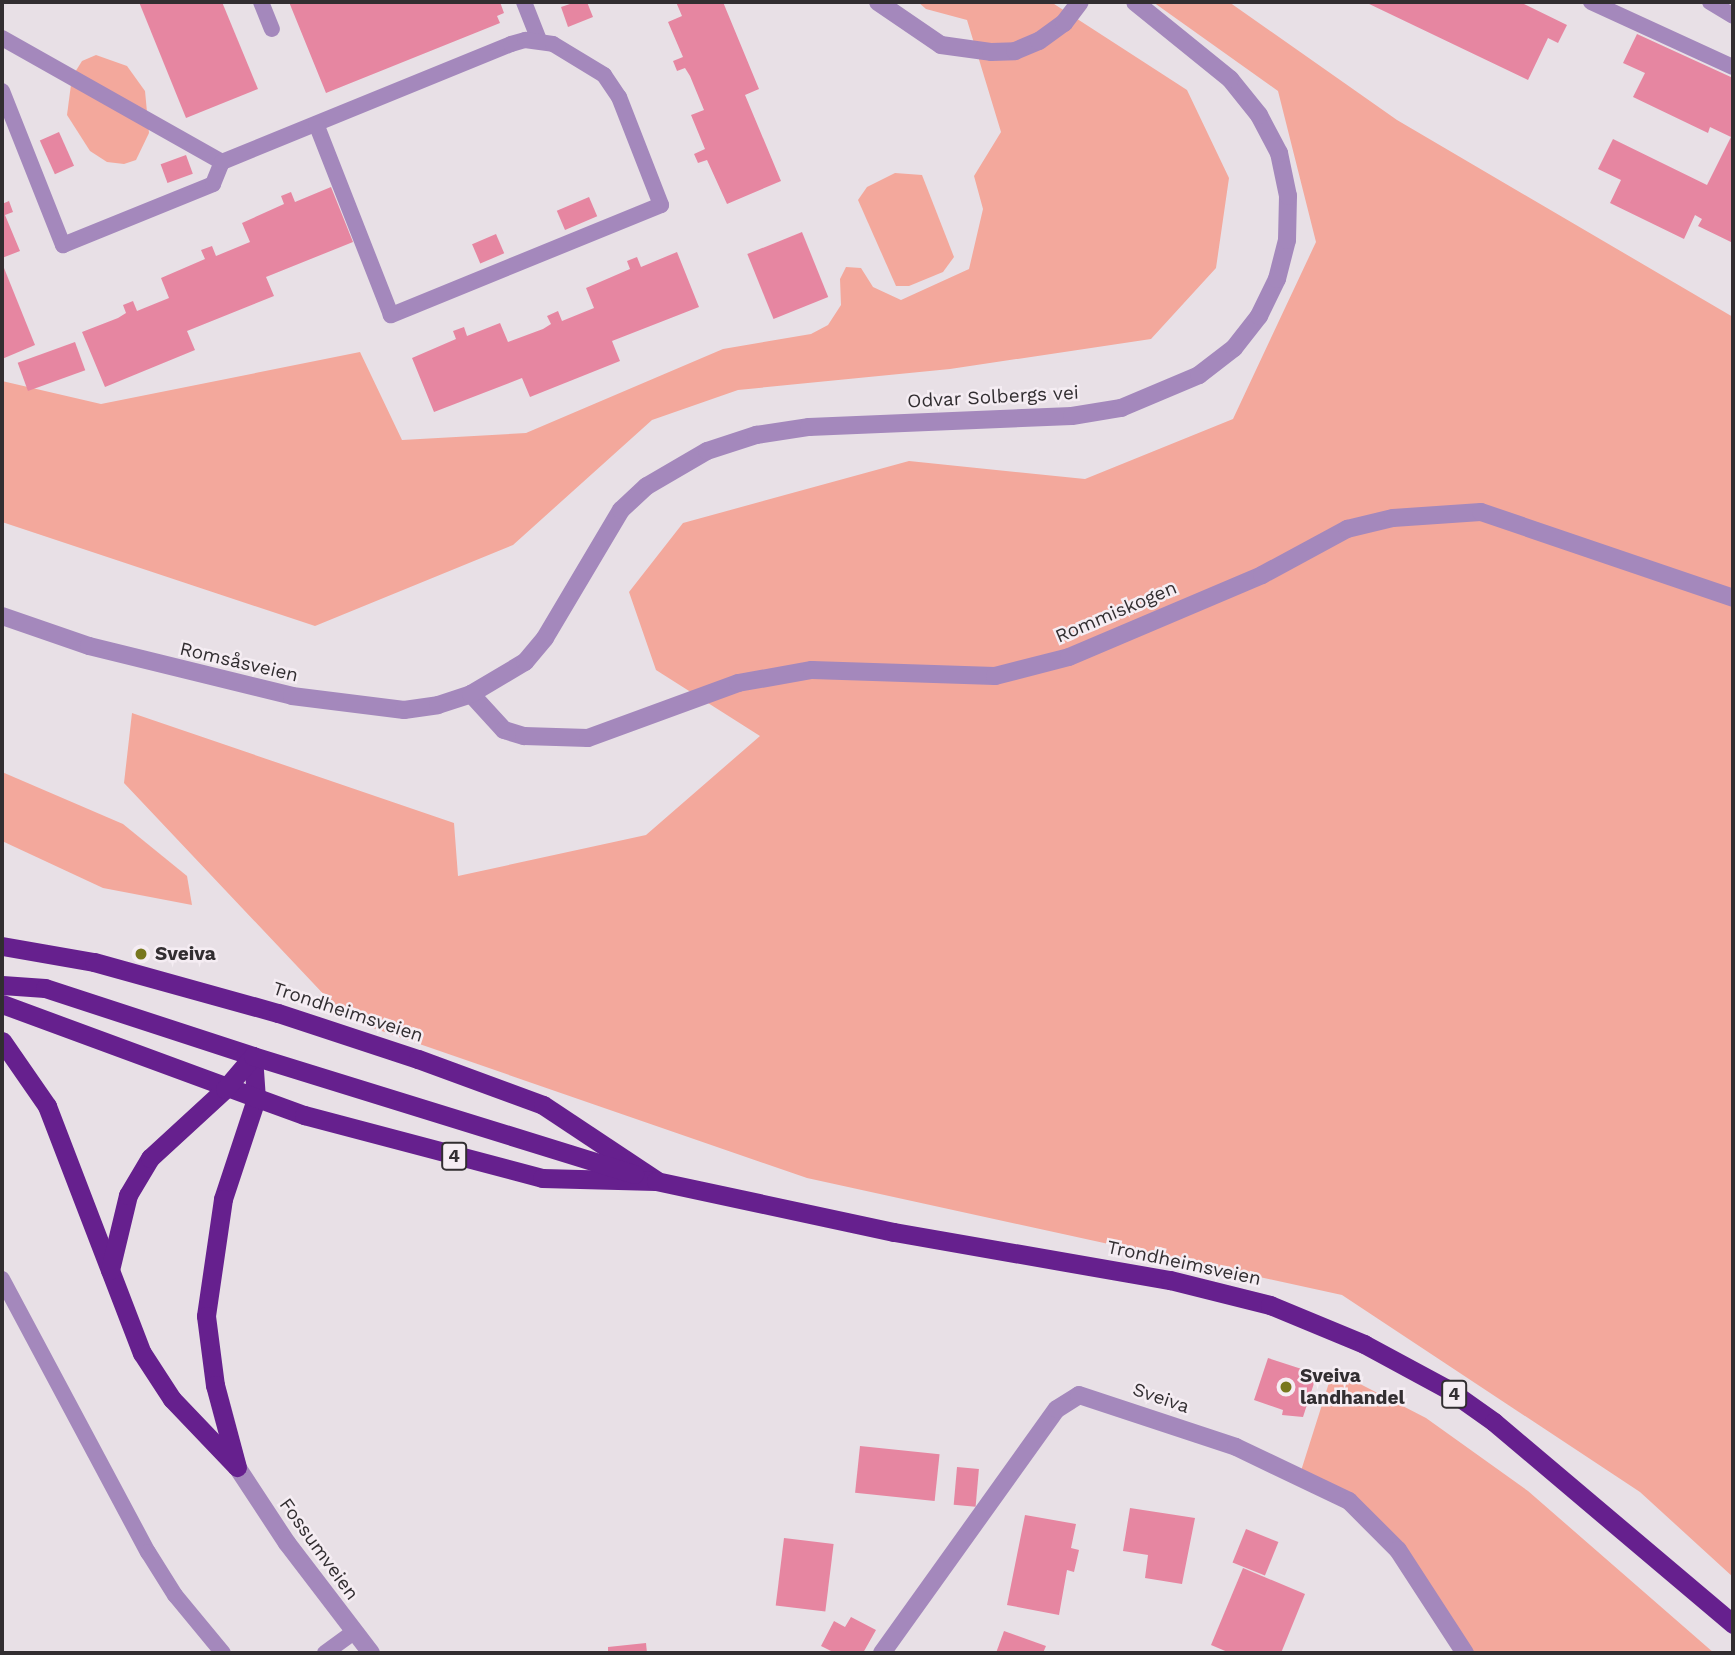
<!DOCTYPE html>
<html>
<head>
<meta charset="utf-8">
<style>
  body { margin:0 }
  #map { position:relative; width:1735px; height:1655px; overflow:hidden; background:#e8e0e6; font-family:"Work Sans",sans-serif }
  div>[style] { position:absolute }
  [style*='--x'] { left:calc(var(--x)*1px); top:calc(var(--y)*1px); width:calc(var(--w)*1px); rotate:calc(var(--a)*1deg) }
  .green>* { inset:0; background:#f3a89c }
  .building>* { inset:0; background:#e686a1; transform-origin:0 0 }
  .service>* { height:16px; margin:-8px; padding:0 8px; transform-origin:8px; border-radius:8px; background:#a488bc }
  .minor>* { height:18px; margin:-9px; padding:0 9px; transform-origin:9px; border-radius:9px; background:#a488bc }
  .tertiary>* { height:18px; margin:-9px; padding:0 9px; transform-origin:9px; border-radius:9px; background:#a488bc }
  .trunk>* { height:19px; margin:-9.5px; padding:0 9.5px; transform-origin:9.5px; border-radius:9.5px; background:#66208e }
  .dots>* { width:19px; height:19px; translate:-50% -50%; box-sizing:border-box; border:4px solid #f5edf3; border-radius:50% }
  span { translate:-50% -50%; white-space:nowrap; text-align:center; line-height:1.15; -webkit-text-stroke:5px #f5edf3; paint-order:stroke }
  .shield-label span { padding:2px 5px; background:#f5edf3; border:2px solid; border-radius:5px; -webkit-text-stroke-width:0 }
  .shield-label { font-size:18px; color:#322e31; font-weight:700 }
  .street-label { font-size:19px; color:#322e31 }
  .poi-label { font-size:19px; color:#322e31; font-weight:700 }
  .left { translate:0 -50%; text-align:left }
  .frame { position:absolute; inset:0; border:4px solid #322e31; pointer-events:none }
</style>
</head>
<body>
<div id="map">
  <div class="green">
    <div style="clip-path:polygon(918px 2px,1051px 2px,1187px 90px,1229px 178px,1216px 268px,1151px 339px,950px 369px,738px 390px,652px 420px,513px 545px,315px 626px,2px 522px,2px 381px,101px 404px,360px 352px,402px 440px,526px 433px,723px 349px,811px 334px,828px 325px,841px 305px,840px 279px,846px 267px,861px 268px,873px 287px,901px 300px,969px 269px,983px 209px,974px 176px,1001px 132px,967px 20px,926px 9px)"></div>
    <div style="clip-path:polygon(1153px 2px,1229px 2px,1397px 120px,1733px 317px,1733px 1577px,1640px 1492px,1342px 1295px,807px 1178px,347px 1019px,124px 783px,132px 713px,454px 823px,458px 876px,646px 835px,760px 736px,656px 670px,629px 592px,683px 523px,909px 461px,1085px 479px,1233px 419px,1316px 242px,1278px 91px)"></div>
    <div style="clip-path:polygon(96px 55px,127px 66px,145px 91px,149px 133px,136px 160px,124px 164px,107px 162px,90px 151px,67px 115px,72px 77px,82px 61px)"></div>
    <div style="clip-path:polygon(895px 173px,922px 175px,954px 257px,943px 272px,909px 286px,896px 286px,858px 200px,867px 187px)"></div>
    <div style="clip-path:polygon(2px 772px,123px 824px,187px 876px,192px 905px,103px 888px,2px 841px)"></div>
    <div style="clip-path:polygon(1333px 1370px,1426px 1418px,1528px 1491px,1714px 1653px,1465px 1653px,1398px 1550px,1300px 1474px)"></div>
  </div>
  <div class="building">
    <div style="clip-path:polygon(139px 2px,222px 2px,258px 89px,186px 118px)"></div>
    <div style="clip-path:polygon(289px 2px,500px 2px,504px 13px,497px 16px,500px 23px,326px 93px)"></div>
    <div style="clip-path:polygon(576px 2px,587px 2px,593px 17px,568px 27px,561px 7px)"></div>
    <div style="clip-path:polygon(676px 2px,723px 2px,759px 89px,745px 95px,781px 181px,727px 204px,707px 160px,698px 163px,694px 154px,705px 149px,691px 115px,704px 110px,690px 76px,685px 68px,677px 71px,673px 61px,683px 57px,668px 22px,682px 16px)"></div>
    <div style="clip-path:polygon(1365px 2px,1520px 2px,1567px 25px,1558px 43px,1548px 38px,1528px 80px)"></div>
    <div style="clip-path:polygon(1637px 34px,1733px 78px,1733px 243px,1698px 226px,1702px 219px,1695px 215px,1684px 239px,1610px 203px,1621px 180px,1598px 169px,1613px 139px,1707px 185px,1731px 137px,1710px 127px,1708px 133px,1633px 97px,1645px 73px,1623px 63px)"></div>
    <div style="left:59px;top:132px;width:37px;height:21px;rotate:66deg"></div>
    <div style="left:186px;top:155px;width:20px;height:27px;rotate:70deg"></div>
    <div style="clip-path:polygon(331px 187px,353px 242px,266px 277px,274px 296px,187px 331px,195px 350px,105px 387px,82px 332px,118px 318px,126px 313px,123px 305px,133px 301px,137px 311px,169px 298px,161px 278px,205px 259px,201px 250px,212px 246px,216px 256px,250px 242px,242px 223px,284px 204px,281px 196px,291px 192px,295px 202px)"></div>
    <div style="left:589px;top:197px;width:21px;height:35px;rotate:67deg"></div>
    <div style="clip-path:polygon(9px 201px,13px 212px,5px 215px,20px 251px,2px 258px,2px 204px)"></div>
    <div style="left:802px;top:232px;width:70px;height:59px;rotate:68deg"></div>
    <div style="left:496px;top:234px;width:21px;height:26px;rotate:67deg"></div>
    <div style="clip-path:polygon(677px 252px,699px 307px,612px 341px,620px 361px,530px 397px,522px 378px,434px 412px,412px 358px,456px 339px,453px 331px,464px 327px,467px 336px,500px 323px,508px 342px,543px 329px,551px 324px,547px 316px,558px 311px,562px 321px,594px 308px,586px 288px,630px 269px,627px 261px,637px 257px,641px 267px)"></div>
    <div style="clip-path:polygon(2px 263px,35px 345px,2px 359px)"></div>
    <div style="left:75px;top:342px;width:30px;height:61px;rotate:70deg"></div>
    <div style="clip-path:polygon(1268px 1358px,1317px 1374px,1303px 1417px,1282px 1415px,1283px 1410px,1254px 1400px)"></div>
    <div style="left:860px;top:1446px;width:80px;height:47px;rotate:6deg"></div>
    <div style="left:957px;top:1467px;width:22px;height:38px;rotate:5deg"></div>
    <div style="clip-path:polygon(1130px 1508px,1195px 1518px,1182px 1584px,1145px 1578px,1148px 1555px,1123px 1551px)"></div>
    <div style="clip-path:polygon(1025px 1515px,1076px 1524px,1071px 1548px,1079px 1550px,1074px 1572px,1067px 1570px,1059px 1615px,1007px 1605px)"></div>
    <div style="left:1246px;top:1529px;width:35px;height:36px;rotate:22deg"></div>
    <div style="left:784px;top:1538px;width:50px;height:68px;rotate:7deg"></div>
    <div style="clip-path:polygon(1243px 1568px,1305px 1594px,1281px 1653px,1230px 1653px,1211px 1645px)"></div>
    <div style="clip-path:polygon(851px 1617px,876px 1630px,863px 1653px,835px 1653px,821px 1646px,834px 1621px,845px 1627px)"></div>
    <div style="clip-path:polygon(1004px 1631px,1046px 1646px,1043px 1653px,996px 1653px)"></div>
    <div style="clip-path:polygon(646px 1643px,647px 1653px,608px 1653px,608px 1647px)"></div>
  </div>
  <div class="service">
    <div style="--x:261;--y:2;--w:29;--a:68"></div>
    <div style="--x:524;--y:2;--w:41;--a:68.5"></div>
    <div style="--x:1591;--y:2;--w:156;--a:24.6"></div>
    <div style="--x:1710;--y:2;--w:27;--a:31"></div>
    <div style="--x:2;--y:38;--w:253;--a:29.4"></div>
    <div style="--x:2;--y:91;--w:166;--a:68.4"></div>
    <div style="--x:63;--y:245;--w:162;--a:-22.1"></div>
    <div style="--x:213;--y:184;--w:24;--a:-68"></div>
    <div style="--x:222;--y:162;--w:312;--a:-22.2"></div>
    <div style="--x:511;--y:44;--w:15;--a:-16"></div>
    <div style="--x:525;--y:40;--w:28;--a:8"></div>
    <div style="--x:553;--y:44;--w:60;--a:31.3"></div>
    <div style="--x:604;--y:75;--w:27;--a:56"></div>
    <div style="--x:619;--y:97;--w:116;--a:68.7"></div>
    <div style="--x:661;--y:205;--w:292;--a:157.8"></div>
    <div style="--x:391;--y:315;--w:205;--a:-111.4"></div>
    <div style="--x:2;--y:1279;--w:310;--a:61.9"></div>
    <div style="--x:148;--y:1552;--w:51;--a:57.9"></div>
    <div style="--x:175;--y:1595;--w:75;--a:50.4"></div>
    <div style="--x:325;--y:1653;--w:36;--a:-36"></div>
  </div>
  <div class="minor">
    <div style="--x:878;--y:2;--w:76;--a:34.3"></div>
    <div style="--x:941;--y:45;--w:50;--a:8"></div>
    <div style="--x:991;--y:52;--w:24;--a:-2"></div>
    <div style="--x:1015;--y:51;--w:26;--a:-23"></div>
    <div style="--x:1039;--y:41;--w:31;--a:-36"></div>
    <div style="--x:1064;--y:23;--w:26;--a:-53"></div>
    <div style="--x:471;--y:694;--w:49;--a:47.5"></div>
    <div style="--x:504;--y:730;--w:21;--a:17"></div>
    <div style="--x:524;--y:736;--w:64;--a:1.8"></div>
    <div style="--x:588;--y:738;--w:160;--a:-20.1"></div>
    <div style="--x:738;--y:683;--w:75;--a:-10"></div>
    <div style="--x:812;--y:670;--w:183;--a:1.9"></div>
    <div style="--x:995;--y:676;--w:76;--a:-14.4"></div>
    <div style="--x:1069;--y:657;--w:210;--a:-23"></div>
    <div style="--x:1262;--y:575;--w:97;--a:-28.4"></div>
    <div style="--x:1347;--y:529;--w:47;--a:-13.4"></div>
    <div style="--x:1393;--y:518;--w:88;--a:-3.9"></div>
    <div style="--x:1481;--y:512;--w:266;--a:18.8"></div>
    <div style="--x:882;--y:1653;--w:300;--a:-54.4"></div>
    <div style="--x:1057;--y:1409;--w:26;--a:-32"></div>
    <div style="--x:1079;--y:1395;--w:165;--a:18.3"></div>
    <div style="--x:1236;--y:1447;--w:125;--a:25.5"></div>
    <div style="--x:1349;--y:1501;--w:69;--a:45"></div>
    <div style="--x:1398;--y:1550;--w:123;--a:57"></div>
  </div>
  <div class="tertiary">
    <div style="--x:2;--y:616;--w:92;--a:19"></div>
    <div style="--x:89;--y:646;--w:209;--a:13.8"></div>
    <div style="--x:292;--y:696;--w:113;--a:7.1"></div>
    <div style="--x:404;--y:710;--w:34;--a:-8"></div>
    <div style="--x:438;--y:705;--w:35;--a:-18"></div>
    <div style="--x:471;--y:694;--w:63;--a:-30.7"></div>
    <div style="--x:525;--y:662;--w:31;--a:-50"></div>
    <div style="--x:545;--y:638;--w:149;--a:-59.3"></div>
    <div style="--x:621;--y:510;--w:35;--a:-43"></div>
    <div style="--x:647;--y:486;--w:69;--a:-30.3"></div>
    <div style="--x:707;--y:451;--w:52;--a:-18.1"></div>
    <div style="--x:756;--y:435;--w:54;--a:-8.6"></div>
    <div style="--x:809;--y:427;--w:263;--a:-2.4"></div>
    <div style="--x:1072;--y:416;--w:50;--a:-9.3"></div>
    <div style="--x:1121;--y:408;--w:85;--a:-22.9"></div>
    <div style="--x:1199;--y:375;--w:44;--a:-37.6"></div>
    <div style="--x:1234;--y:348;--w:41;--a:-52"></div>
    <div style="--x:1259;--y:316;--w:41;--a:-64.1"></div>
    <div style="--x:1277;--y:279;--w:40;--a:-75.6"></div>
    <div style="--x:1287;--y:240;--w:44;--a:-88.7"></div>
    <div style="--x:1288;--y:196;--w:44;--a:-101.8"></div>
    <div style="--x:1279;--y:153;--w:43;--a:-117.8"></div>
    <div style="--x:1259;--y:115;--w:46;--a:-128.9"></div>
    <div style="--x:1230;--y:79;--w:122;--a:-141"></div>
    <div style="--x:237;--y:1467;--w:91;--a:56.7"></div>
    <div style="--x:287;--y:1543;--w:138;--a:52.6"></div>
  </div>
  <div class="trunk">
    <div style="--x:2;--y:946;--w:93;--a:9.9"></div>
    <div style="--x:94;--y:962;--w:191;--a:15.5"></div>
    <div style="--x:278;--y:1013;--w:147;--a:18.2"></div>
    <div style="--x:418;--y:1059;--w:133;--a:20.2"></div>
    <div style="--x:543;--y:1105;--w:136;--a:33.6"></div>
    <div style="--x:2;--y:985;--w:43;--a:4"></div>
    <div style="--x:45;--y:988;--w:219;--a:18.1"></div>
    <div style="--x:253;--y:1056;--w:43;--a:86"></div>
    <div style="--x:256;--y:1099;--w:105;--a:108.3"></div>
    <div style="--x:223;--y:1199;--w:118;--a:98.3"></div>
    <div style="--x:206;--y:1316;--w:70;--a:82.6"></div>
    <div style="--x:215;--y:1385;--w:85;--a:75"></div>
    <div style="--x:2;--y:1004;--w:322;--a:20.2"></div>
    <div style="--x:304;--y:1115;--w:246;--a:14.8"></div>
    <div style="--x:542;--y:1178;--w:114;--a:1.5"></div>
    <div style="--x:656;--y:1181;--w:243;--a:12.1"></div>
    <div style="--x:894;--y:1232;--w:280;--a:9.9"></div>
    <div style="--x:1170;--y:1280;--w:103;--a:14"></div>
    <div style="--x:1270;--y:1305;--w:102;--a:22.5"></div>
    <div style="--x:1364;--y:1344;--w:97;--a:28.4"></div>
    <div style="--x:1449;--y:1390;--w:55;--a:35.4"></div>
    <div style="--x:1494;--y:1422;--w:313;--a:40.2"></div>
    <div style="--x:2;--y:1041;--w:79;--a:55.3"></div>
    <div style="--x:47;--y:1106;--w:265;--a:69"></div>
    <div style="--x:142;--y:1353;--w:55;--a:56.9"></div>
    <div style="--x:172;--y:1399;--w:93;--a:46.3"></div>
    <div style="--x:110;--y:1270;--w:77;--a:-76.5"></div>
    <div style="--x:128;--y:1195;--w:43;--a:-59.3"></div>
    <div style="--x:150;--y:1158;--w:102;--a:-42.6"></div>
    <div style="--x:225;--y:1089;--w:43;--a:-49.7"></div>
    <div style="--x:253;--y:1056;--w:399;--a:17.2"></div>
  </div>
  <div class="dots">
    <div style="left:141px;top:954px;background:#78771e"></div>
    <div style="left:1286px;top:1387px;background:#78771e"></div>
  </div>
  <div class="shield-label">
    <span style="left:454px;top:1156px">4</span>
    <span style="left:1454px;top:1394px">4</span>
  </div>
  <div class="street-label">
    <span style="left:993px;top:397px;rotate:-3deg">Odvar Solbergs vei</span>
    <span style="left:1116px;top:612px;rotate:-23deg">Rommiskogen</span>
    <span style="left:239px;top:662px;rotate:13deg">Romsåsveien</span>
    <span style="left:348px;top:1012px;rotate:18deg">Trondheimsveien</span>
    <span style="left:1184px;top:1263px;rotate:12deg">Trondheimsveien</span>
    <span style="left:1161px;top:1398px;rotate:19deg">Sveiva</span>
    <span style="left:319px;top:1549px;rotate:54deg">Fossumveien</span>
  </div>
  <div class="poi-label">
    <span class="left" style="left:155px;top:954px">Sveiva</span>
    <span class="left" style="left:1300px;top:1387px">Sveiva<br>landhandel</span>
  </div>
  <div class="frame"></div>
</div>
</body>
</html>
